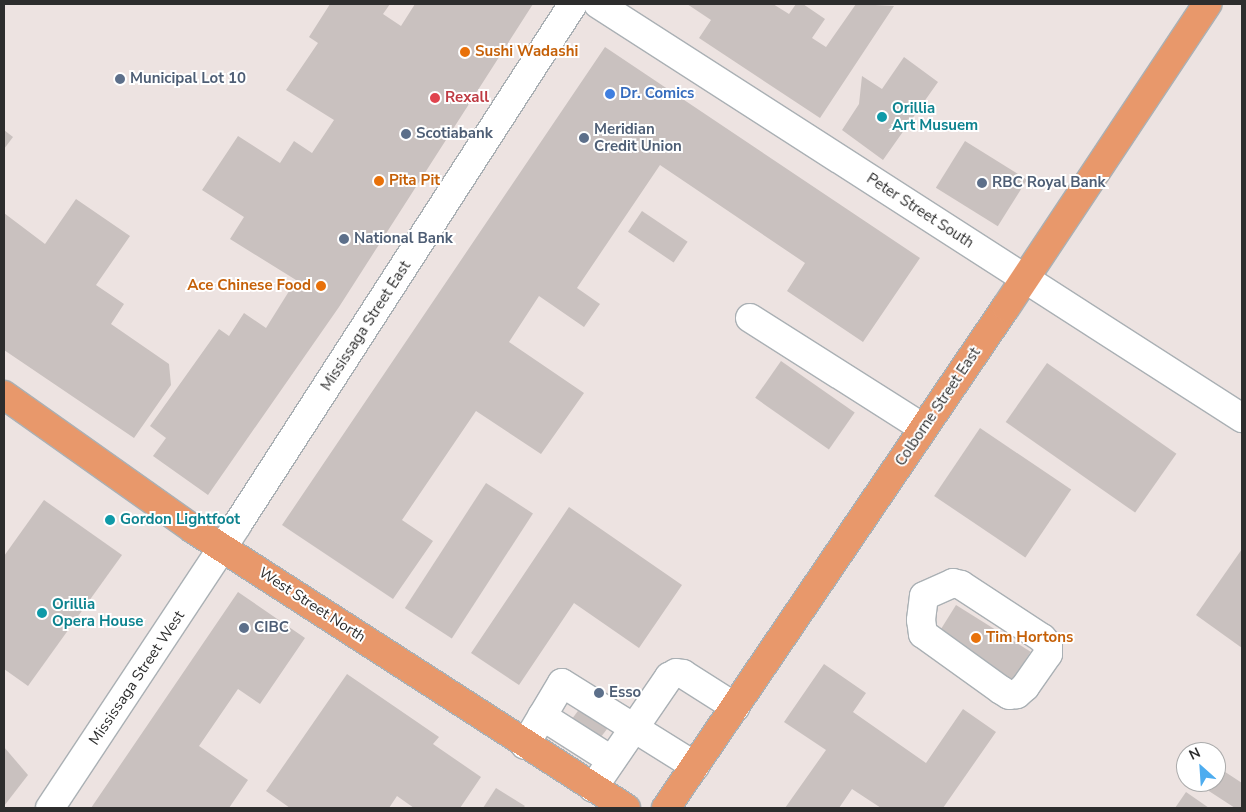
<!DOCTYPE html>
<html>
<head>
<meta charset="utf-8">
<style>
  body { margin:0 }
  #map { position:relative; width:1246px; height:812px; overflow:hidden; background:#ede3e1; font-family:"Nunito Sans",sans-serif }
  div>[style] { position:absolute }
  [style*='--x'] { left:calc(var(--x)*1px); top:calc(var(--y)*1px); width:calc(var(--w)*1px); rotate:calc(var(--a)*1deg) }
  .building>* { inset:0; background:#c9c1bf; transform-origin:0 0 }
  .roads { filter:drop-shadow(1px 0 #aab0b4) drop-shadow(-1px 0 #aab0b4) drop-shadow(0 1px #aab0b4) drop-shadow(0 -1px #aab0b4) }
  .minor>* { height:28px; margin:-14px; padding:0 14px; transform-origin:14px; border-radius:14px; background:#fff }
  .major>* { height:28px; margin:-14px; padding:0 14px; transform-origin:14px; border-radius:14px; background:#e8986b }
  .dots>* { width:14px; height:14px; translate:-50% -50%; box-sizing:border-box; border:2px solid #fff; border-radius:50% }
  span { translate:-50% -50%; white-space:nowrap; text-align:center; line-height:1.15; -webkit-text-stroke:4px #fff; paint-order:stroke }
  .food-label { font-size:15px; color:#c56008; font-weight:700 }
  .left { translate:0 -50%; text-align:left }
  .right { translate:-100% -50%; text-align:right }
  .service-label { font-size:15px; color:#4e5e75; font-weight:700 }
  .shop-label { font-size:15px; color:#366cbe; font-weight:700 }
  .health-label { font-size:15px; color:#be3a42; font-weight:700 }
  .culture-label { font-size:15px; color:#0d838f; font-weight:700 }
  .street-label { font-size:15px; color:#2d2d2d }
  .frame { position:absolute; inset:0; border:5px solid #2d2d2d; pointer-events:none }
  .north { position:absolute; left:1176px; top:742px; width:50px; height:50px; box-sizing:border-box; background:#fff; border:1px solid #ababab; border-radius:50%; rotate:334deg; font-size:14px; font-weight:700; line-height:20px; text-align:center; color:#2d2d2d }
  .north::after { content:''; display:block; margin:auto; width:18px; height:22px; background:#4dacef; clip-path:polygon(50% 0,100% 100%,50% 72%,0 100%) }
</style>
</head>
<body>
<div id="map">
  <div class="building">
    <div style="clip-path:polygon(330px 4px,390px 4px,383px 14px,401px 26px,415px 4px,533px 4px,339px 307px,208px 495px,153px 456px,166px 438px,150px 426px,219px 329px,229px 336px,244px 313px,266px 328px,296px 280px,230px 239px,244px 217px,202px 190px,238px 136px,280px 163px,294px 141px,312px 153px,334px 120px,286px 90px,318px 43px,309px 37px)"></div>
    <div style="clip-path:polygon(687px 4px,773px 4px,789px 14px,796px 4px,803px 4px,825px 19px,812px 38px,826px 47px,856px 4px,894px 6px,820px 118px,699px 38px,711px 20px)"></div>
    <div style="clip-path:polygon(605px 47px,920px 258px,863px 342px,787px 291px,805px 263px,660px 165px,577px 288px,600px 304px,584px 327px,539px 296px,509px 342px,584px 393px,541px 454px,476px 411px,402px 520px,433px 541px,393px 599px,282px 525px)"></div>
    <div style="clip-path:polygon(904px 57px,938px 82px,883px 160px,842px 130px,859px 104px,862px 76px,882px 89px)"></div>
    <div style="clip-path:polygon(4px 130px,13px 137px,4px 149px)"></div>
    <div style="left:965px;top:141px;width:73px;height:55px;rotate:32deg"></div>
    <div style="clip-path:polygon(76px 199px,130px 236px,96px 285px,124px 304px,111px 324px,169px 364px,171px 385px,134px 438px,4px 350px,4px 213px,45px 244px)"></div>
    <div style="left:642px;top:211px;width:55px;height:25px;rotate:34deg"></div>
    <div style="left:781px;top:361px;width:90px;height:45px;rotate:35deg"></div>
    <div style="left:1047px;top:363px;width:158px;height:72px;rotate:35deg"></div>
    <div style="left:980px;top:428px;width:110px;height:82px;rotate:34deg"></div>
    <div style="left:486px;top:483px;width:56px;height:149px;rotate:33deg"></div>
    <div style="clip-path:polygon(44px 500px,122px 555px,28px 686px,4px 669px,4px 556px)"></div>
    <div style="clip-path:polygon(569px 507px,682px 585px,639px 648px,574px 603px,519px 685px,471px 653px)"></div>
    <div style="clip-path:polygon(1242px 549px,1242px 648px,1196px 615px)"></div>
    <div style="clip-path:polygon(238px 592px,305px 638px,260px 704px,238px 689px,199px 746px,248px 780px,229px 808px,91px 808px)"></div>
    <div style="left:956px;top:605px;width:88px;height:36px;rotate:32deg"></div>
    <div style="clip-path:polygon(824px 664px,866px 693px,853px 712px,926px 763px,963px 709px,996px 732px,943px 808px,881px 808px,852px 789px,839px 808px,785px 808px,826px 750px,784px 722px)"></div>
    <div style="clip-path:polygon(347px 674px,439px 737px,433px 744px,481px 777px,460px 808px,414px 808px,397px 796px,389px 808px,290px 808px,266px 791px)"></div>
    <div style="left:584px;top:703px;width:34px;height:27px;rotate:37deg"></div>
    <div style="clip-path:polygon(4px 747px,28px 775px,4px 806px)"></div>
    <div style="clip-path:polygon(1216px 766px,1242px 783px,1242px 808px,1235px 808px,1195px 782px,1216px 782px)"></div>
    <div style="clip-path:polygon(496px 788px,525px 806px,523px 808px,483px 808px)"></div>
    <div style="clip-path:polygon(1186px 792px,1209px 808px,1175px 808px)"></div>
  </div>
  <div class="roads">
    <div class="minor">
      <div style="--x:598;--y:4;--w:766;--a:32.74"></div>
      <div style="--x:750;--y:318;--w:205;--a:32.4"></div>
      <div style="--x:953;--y:583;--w:8;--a:14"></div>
      <div style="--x:961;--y:585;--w:97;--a:33.2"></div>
      <div style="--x:1042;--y:638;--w:9;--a:49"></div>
      <div style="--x:1048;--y:645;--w:9;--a:90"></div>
      <div style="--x:1048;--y:654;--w:40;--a:124.9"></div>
      <div style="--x:1025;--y:687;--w:11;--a:139"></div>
      <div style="--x:1017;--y:694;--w:8;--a:173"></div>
      <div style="--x:1009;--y:695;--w:9;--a:-148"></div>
      <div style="--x:1001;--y:690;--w:96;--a:-144.3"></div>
      <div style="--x:923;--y:634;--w:14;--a:-98"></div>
      <div style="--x:921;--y:620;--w:24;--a:-83"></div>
      <div style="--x:924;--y:596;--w:32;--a:-24"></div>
      <div style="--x:542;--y:716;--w:82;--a:32.5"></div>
      <div style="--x:525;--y:745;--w:72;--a:-59.2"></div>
      <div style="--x:562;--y:683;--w:157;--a:32"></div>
      <div style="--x:593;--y:788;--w:135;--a:-55.6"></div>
      <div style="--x:669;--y:677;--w:8;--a:-30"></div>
      <div style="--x:676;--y:673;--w:7;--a:8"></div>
      <div style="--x:683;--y:674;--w:62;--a:32.4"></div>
      <div style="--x:50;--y:808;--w:339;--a:-56.5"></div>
      <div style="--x:237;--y:525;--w:620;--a:-57.18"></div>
    </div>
    <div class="major">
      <div style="--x:4;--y:395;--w:232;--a:35.3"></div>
      <div style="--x:193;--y:529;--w:515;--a:32.8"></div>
      <div style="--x:666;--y:808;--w:605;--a:-55.84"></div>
      <div style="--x:1006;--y:307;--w:364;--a:-56.4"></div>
    </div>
  </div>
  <div class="dots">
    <div style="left:465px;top:52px;background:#e8710a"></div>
    <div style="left:120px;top:79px;background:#5c6f8a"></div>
    <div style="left:610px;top:94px;background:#3f7fe0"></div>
    <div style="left:435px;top:98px;background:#e0444e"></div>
    <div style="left:882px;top:117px;background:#0f9aa8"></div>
    <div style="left:406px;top:134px;background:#5c6f8a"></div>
    <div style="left:584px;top:138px;background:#5c6f8a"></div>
    <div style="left:379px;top:181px;background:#e8710a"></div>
    <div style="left:982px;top:183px;background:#5c6f8a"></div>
    <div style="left:344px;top:239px;background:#5c6f8a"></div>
    <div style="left:321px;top:286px;background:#e8710a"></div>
    <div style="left:110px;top:520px;background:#0f9aa8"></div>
    <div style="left:42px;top:613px;background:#0f9aa8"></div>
    <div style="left:244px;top:628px;background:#5c6f8a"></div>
    <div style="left:976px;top:638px;background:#e8710a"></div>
    <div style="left:599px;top:693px;background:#5c6f8a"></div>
  </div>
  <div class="food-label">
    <span class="left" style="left:475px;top:52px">Sushi Wadashi</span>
    <span class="left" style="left:389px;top:181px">Pita Pit</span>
    <span class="right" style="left:311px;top:286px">Ace Chinese Food</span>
    <span class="left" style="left:986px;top:638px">Tim Hortons</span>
  </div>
  <div class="service-label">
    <span class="left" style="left:130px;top:79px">Municipal Lot 10</span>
    <span class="left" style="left:594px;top:138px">Meridian<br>Credit Union</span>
    <span class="left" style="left:416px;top:134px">Scotiabank</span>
    <span class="left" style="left:992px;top:183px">RBC Royal Bank</span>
    <span class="left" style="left:354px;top:239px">National Bank</span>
    <span class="left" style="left:254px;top:628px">CIBC</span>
    <span class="left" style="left:609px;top:693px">Esso</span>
  </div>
  <div class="shop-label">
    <span class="left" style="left:620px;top:94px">Dr. Comics</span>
  </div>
  <div class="health-label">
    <span class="left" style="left:445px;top:98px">Rexall</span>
  </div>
  <div class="culture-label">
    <span class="left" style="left:892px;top:117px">Orillia<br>Art Musuem</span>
    <span class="left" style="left:120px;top:520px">Gordon Lightfoot</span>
    <span class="left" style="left:52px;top:613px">Orillia<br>Opera House</span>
  </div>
  <div class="street-label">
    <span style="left:920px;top:211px;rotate:33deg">Peter Street South</span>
    <span style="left:366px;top:326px;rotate:-57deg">Mississaga Street East</span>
    <span style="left:938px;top:407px;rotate:-56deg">Colborne Street East</span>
    <span style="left:312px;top:605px;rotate:33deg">West Street North</span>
    <span style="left:137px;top:678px;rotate:-56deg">Mississaga Street West</span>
  </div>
  <div class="frame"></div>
  <div class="north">N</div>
</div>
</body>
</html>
